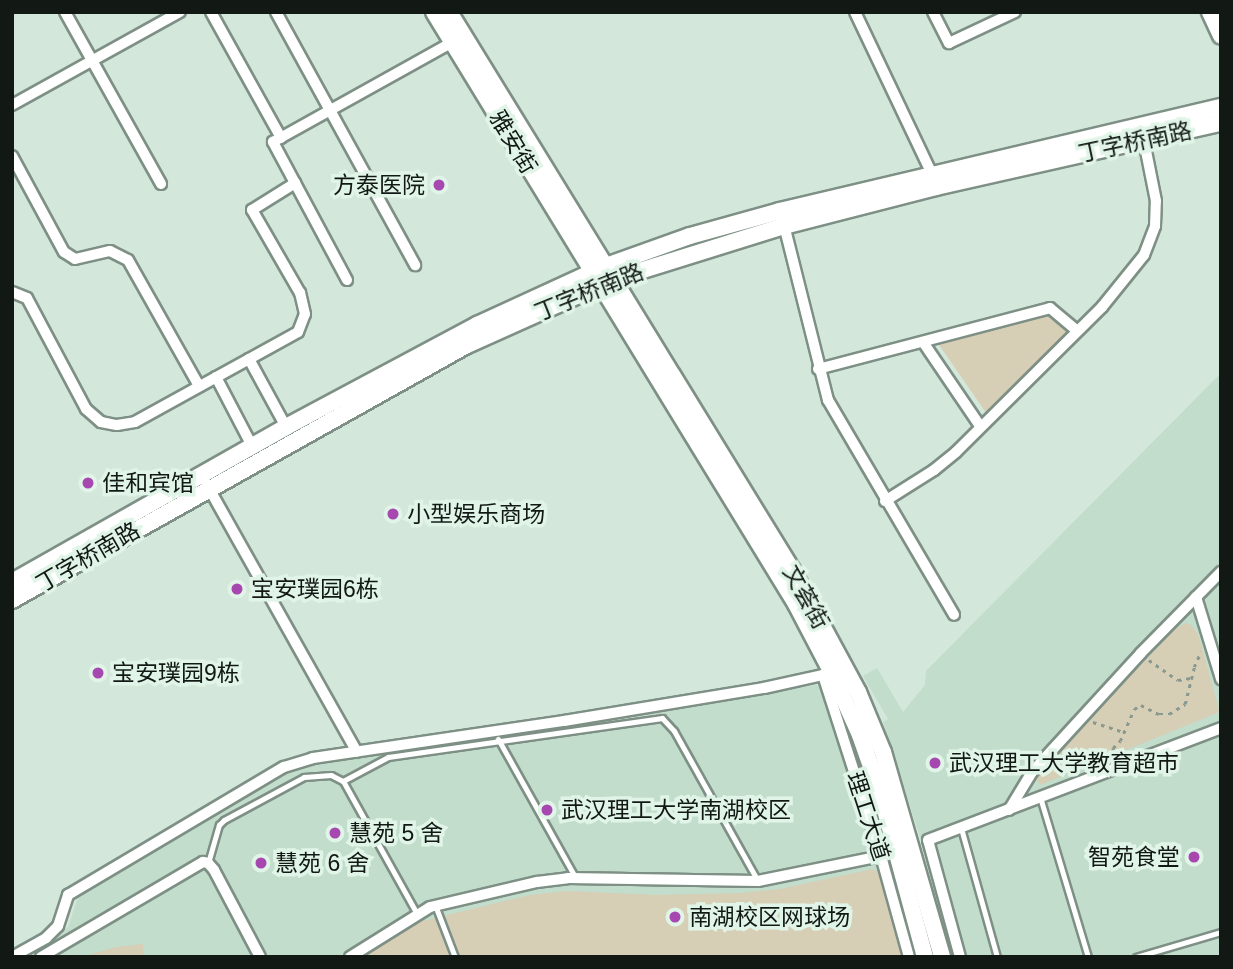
<!DOCTYPE html>
<html>
<head>
<meta charset="utf-8">
<style>
  body { margin:0 }
  #map { position:relative; width:1233px; height:969px; overflow:hidden; background:#d3e7da; font-family:Helvetica,"Noto Sans SC",sans-serif }
  div>[style] { position:absolute }
  [style*='--x'] { left:calc(var(--x)*1px); top:calc(var(--y)*1px); width:calc(var(--w)*1px); rotate:calc(var(--a)*1deg) }
  .built>* { inset:0; background:#c2ddcc }
  .green>* { inset:0; background:#d6ceb5 }
  .path>* { height:2.5px; margin-top:-1.25px; transform-origin:0; background:repeating-linear-gradient(90deg,#8a9990 0 3.5px,transparent 0 8.5px) }
  .roads { filter:drop-shadow(2px 0 #7e9085) drop-shadow(-2px 0 #7e9085) drop-shadow(0 2px #7e9085) drop-shadow(0 -2px #7e9085) }
  .service>* { height:5px; margin:-2.5px; padding:0 2.5px; transform-origin:2.5px; border-radius:2.5px; background:#fff }
  .minor>* { height:10px; margin:-5px; padding:0 5px; transform-origin:5px; border-radius:5px; background:#fff }
  .secondary>* { height:16px; margin:-8px; padding:0 8px; transform-origin:8px; border-radius:8px; background:#fff }
  .dots>* { width:19px; height:19px; translate:-50% -50%; box-sizing:border-box; border:4px solid #e0f4e7; border-radius:50% }
  span { translate:-50% -50%; white-space:nowrap; text-align:center; line-height:1.15; -webkit-text-stroke:7px #e0f4e7; paint-order:stroke }
  .street-label { font-size:23px; color:#121915 }
  .poi-label { font-size:23px; color:#121915 }
  .right { translate:-100% -50%; text-align:right }
  .left { translate:0 -50%; text-align:left }
  .frame { position:absolute; inset:0; border:14px solid #121915; pointer-events:none }
</style>
</head>
<body>
<div id="map">
  <div class="built">
    <div style="clip-path:polygon(1221px 373px,1221px 957px,952px 957px,919px 834px,883px 722px,888px 719px,863px 676px,877px 668px,903px 712px,925px 685px,926px 671px)"></div>
    <div style="clip-path:polygon(829px 683px,883px 840px,915px 957px,20px 957px,68px 927px,78px 897px,271px 780px,288px 773px,327px 761px)"></div>
  </div>
  <div class="green">
    <div style="clip-path:polygon(1050px 308px,1076px 330px,989px 417px,935px 339px)"></div>
    <div style="clip-path:polygon(1186px 623px,1191px 625px,1198px 634px,1219px 710px,1217px 713px,1040px 785px,1035px 776px,1175px 629px)"></div>
    <div style="clip-path:polygon(873px 869px,880px 873px,902px 957px,363px 957px,419px 922px,530px 895px,567px 891px,656px 895px,740px 893px,780px 889px)"></div>
    <div style="clip-path:polygon(143px 944px,144px 957px,82px 957px,116px 947px)"></div>
  </div>
  <div class="path">
    <div style="--x:1149;--y:660;--w:35;--a:35"></div>
    <div style="--x:1178;--y:680;--w:13;--a:-9"></div>
    <div style="--x:1093;--y:722;--w:32;--a:18"></div>
    <div style="--x:1113;--y:758;--w:10;--a:-90"></div>
    <div style="--x:1113;--y:748;--w:10;--a:-45"></div>
    <div style="--x:1120;--y:741;--w:35;--a:-66"></div>
    <div style="--x:1134;--y:709;--w:8;--a:-30"></div>
    <div style="--x:1141;--y:705;--w:20;--a:27"></div>
    <div style="--x:1159;--y:714;--w:10;--a:0"></div>
    <div style="--x:1169;--y:714;--w:19;--a:-32"></div>
    <div style="--x:1185;--y:704;--w:38;--a:-76"></div>
    <div style="--x:1194;--y:667;--w:17;--a:-66"></div>
  </div>
  <div class="roads">
    <div class="service">
      <div style="--x:498;--y:739;--w:158;--a:60.8"></div>
      <div style="--x:343;--y:781;--w:51;--a:-28.1"></div>
      <div style="--x:388;--y:757;--w:277;--a:-8.1"></div>
      <div style="--x:662;--y:718;--w:18;--a:47"></div>
      <div style="--x:674;--y:731;--w:172;--a:60.8"></div>
      <div style="--x:1040;--y:797;--w:167;--a:73.3"></div>
      <div style="--x:961;--y:828;--w:134;--a:74.4"></div>
      <div style="--x:208;--y:863;--w:40;--a:-74"></div>
      <div style="--x:219;--y:825;--w:7;--a:-45"></div>
      <div style="--x:224;--y:820;--w:91;--a:-28.3"></div>
      <div style="--x:304;--y:777;--w:27;--a:-4"></div>
      <div style="--x:331;--y:775;--w:13;--a:27"></div>
      <div style="--x:343;--y:781;--w:152;--a:60.9"></div>
      <div style="--x:435;--y:905;--w:56;--a:69"></div>
      <div style="--x:1136;--y:957;--w:89;--a:-16.4"></div>
    </div>
    <div class="minor">
      <div style="--x:65;--y:12;--w:197;--a:60.8"></div>
      <div style="--x:211;--y:12;--w:144;--a:60.9"></div>
      <div style="--x:276;--y:12;--w:289;--a:61.2"></div>
      <div style="--x:855;--y:12;--w:179;--a:64.6"></div>
      <div style="--x:933;--y:12;--w:35;--a:63"></div>
      <div style="--x:949;--y:43;--w:73;--a:-25.2"></div>
      <div style="--x:12;--y:105;--w:192;--a:-29"></div>
      <div style="--x:12;--y:156;--w:109;--a:61.6"></div>
      <div style="--x:64;--y:252;--w:13;--a:32"></div>
      <div style="--x:75;--y:259;--w:36;--a:-13"></div>
      <div style="--x:110;--y:251;--w:20;--a:27"></div>
      <div style="--x:128;--y:260;--w:145;--a:60.6"></div>
      <div style="--x:783;--y:221;--w:185;--a:75.9"></div>
      <div style="--x:828;--y:400;--w:249;--a:59.6"></div>
      <div style="--x:347;--y:280;--w:157;--a:-118.2"></div>
      <div style="--x:273;--y:142;--w:212;--a:-29.1"></div>
      <div style="--x:12;--y:292;--w:16;--a:22"></div>
      <div style="--x:27;--y:298;--w:126;--a:62"></div>
      <div style="--x:86;--y:409;--w:20;--a:41"></div>
      <div style="--x:101;--y:422;--w:16;--a:11"></div>
      <div style="--x:117;--y:425;--w:18;--a:-9"></div>
      <div style="--x:135;--y:422;--w:186;--a:-28.9"></div>
      <div style="--x:298;--y:332;--w:19;--a:-69"></div>
      <div style="--x:305;--y:314;--w:22;--a:-103"></div>
      <div style="--x:300;--y:293;--w:96;--a:-120"></div>
      <div style="--x:252;--y:210;--w:51;--a:-32.1"></div>
      <div style="--x:923;--y:342;--w:102;--a:55.8"></div>
      <div style="--x:249;--y:359;--w:77;--a:61.4"></div>
      <div style="--x:818;--y:369;--w:240;--a:-14.7"></div>
      <div style="--x:1050;--y:308;--w:34;--a:40"></div>
      <div style="--x:216;--y:377;--w:78;--a:62.4"></div>
      <div style="--x:206;--y:483;--w:308;--a:60.7"></div>
      <div style="--x:885;--y:501;--w:58;--a:-32.3"></div>
      <div style="--x:934;--y:470;--w:28;--a:-39"></div>
      <div style="--x:956;--y:452;--w:206;--a:-44.8"></div>
      <div style="--x:1102;--y:307;--w:67;--a:-51.1"></div>
      <div style="--x:1144;--y:255;--w:31;--a:-69"></div>
      <div style="--x:1155;--y:226;--w:25;--a:-88"></div>
      <div style="--x:1156;--y:201;--w:66;--a:-101.3"></div>
      <div style="--x:1196;--y:597;--w:86;--a:73"></div>
      <div style="--x:823;--y:675;--w:190;--a:72.2"></div>
      <div style="--x:881;--y:856;--w:105;--a:74.5"></div>
      <div style="--x:1009;--y:810;--w:44;--a:-58.8"></div>
      <div style="--x:1032;--y:772;--w:161;--a:-47.5"></div>
      <div style="--x:1141;--y:653;--w:114;--a:-45.4"></div>
      <div style="--x:12;--y:957;--w:39;--a:-29"></div>
      <div style="--x:46;--y:938;--w:17;--a:-45"></div>
      <div style="--x:58;--y:926;--w:33;--a:-72"></div>
      <div style="--x:68;--y:895;--w:251;--a:-30.7"></div>
      <div style="--x:284;--y:767;--w:30;--a:-17"></div>
      <div style="--x:313;--y:758;--w:254;--a:-8.4"></div>
      <div style="--x:564;--y:721;--w:203;--a:-9.4"></div>
      <div style="--x:764;--y:688;--w:70;--a:-12.4"></div>
      <div style="--x:41;--y:957;--w:188;--a:-30.4"></div>
      <div style="--x:203;--y:862;--w:5;--a:11"></div>
      <div style="--x:208;--y:863;--w:9;--a:49"></div>
      <div style="--x:214;--y:870;--w:98;--a:62.1"></div>
      <div style="--x:350;--y:957;--w:94;--a:-32"></div>
      <div style="--x:430;--y:907;--w:110;--a:-13.2"></div>
      <div style="--x:537;--y:882;--w:31;--a:-7"></div>
      <div style="--x:568;--y:878;--w:190;--a:0.9"></div>
      <div style="--x:758;--y:881;--w:126;--a:-11.5"></div>
      <div style="--x:960;--y:957;--w:121;--a:-105.3"></div>
      <div style="--x:928;--y:840;--w:314;--a:-20.9"></div>
    </div>
    <div class="secondary">
      <div style="--x:434;--y:12;--w:694;--a:58.55"></div>
      <div style="--x:796;--y:604;--w:78;--a:62.4"></div>
      <div style="--x:832;--y:673;--w:68;--a:65.7"></div>
      <div style="--x:860;--y:735;--w:64;--a:70.7"></div>
      <div style="--x:881;--y:795;--w:168;--a:74.8"></div>
      <div style="--x:449;--y:12;--w:655;--a:58.42"></div>
      <div style="--x:792;--y:570;--w:139;--a:61.6"></div>
      <div style="--x:858;--y:692;--w:65;--a:67.4"></div>
      <div style="--x:883;--y:752;--w:213;--a:73.9"></div>
      <div style="--x:1210;--y:12;--w:26;--a:65"></div>
      <div style="--x:12;--y:582;--w:315;--a:-29.5"></div>
      <div style="--x:286;--y:427;--w:217;--a:-28.1"></div>
      <div style="--x:477;--y:325;--w:142;--a:-24.6"></div>
      <div style="--x:606;--y:266;--w:89;--a:-19.7"></div>
      <div style="--x:690;--y:236;--w:93;--a:-15.5"></div>
      <div style="--x:780;--y:211;--w:453;--a:-13.3"></div>
      <div style="--x:12;--y:600;--w:519;--a:-29.28"></div>
      <div style="--x:465;--y:346;--w:163;--a:-24.2"></div>
      <div style="--x:614;--y:279;--w:178;--a:-17.3"></div>
      <div style="--x:784;--y:226;--w:157;--a:-14.4"></div>
      <div style="--x:936;--y:187;--w:292;--a:-12.7"></div>
    </div>
  </div>
  <div class="dots">
    <div style="left:439px;top:185px;background:#a748b1"></div>
    <div style="left:88px;top:483px;background:#a748b1"></div>
    <div style="left:393px;top:514px;background:#a748b1"></div>
    <div style="left:237px;top:589px;background:#a748b1"></div>
    <div style="left:98px;top:673px;background:#a748b1"></div>
    <div style="left:935px;top:763px;background:#a748b1"></div>
    <div style="left:547px;top:810px;background:#a748b1"></div>
    <div style="left:335px;top:833px;background:#a748b1"></div>
    <div style="left:1194px;top:857px;background:#a748b1"></div>
    <div style="left:261px;top:863px;background:#a748b1"></div>
    <div style="left:675px;top:917px;background:#a748b1"></div>
  </div>
  <div class="street-label">
    <span style="left:513px;top:142px;rotate:59deg">雅安街</span>
    <span style="left:1135px;top:142px;rotate:-12deg">丁字桥南路</span>
    <span style="left:589px;top:292px;rotate:-22deg">丁字桥南路</span>
    <span style="left:88px;top:557px;rotate:-30deg">丁字桥南路</span>
    <span style="left:806px;top:597px;rotate:61deg">文荟街</span>
    <span style="left:868px;top:816px;rotate:72deg">理工大道</span>
  </div>
  <div class="poi-label">
    <span class="right" style="left:425px;top:185px">方泰医院</span>
    <span class="left" style="left:102px;top:483px">佳和宾馆</span>
    <span class="left" style="left:407px;top:514px">小型娱乐商场</span>
    <span class="left" style="left:251px;top:589px">宝安璞园6栋</span>
    <span class="left" style="left:112px;top:673px">宝安璞园9栋</span>
    <span class="left" style="left:949px;top:763px">武汉理工大学教育超市</span>
    <span class="left" style="left:561px;top:810px">武汉理工大学南湖校区</span>
    <span class="left" style="left:349px;top:833px">慧苑 5 舍</span>
    <span class="right" style="left:1180px;top:857px">智苑食堂</span>
    <span class="left" style="left:275px;top:863px">慧苑 6 舍</span>
    <span class="left" style="left:689px;top:917px">南湖校区网球场</span>
  </div>
  <div class="frame"></div>
</div>
</body>
</html>
